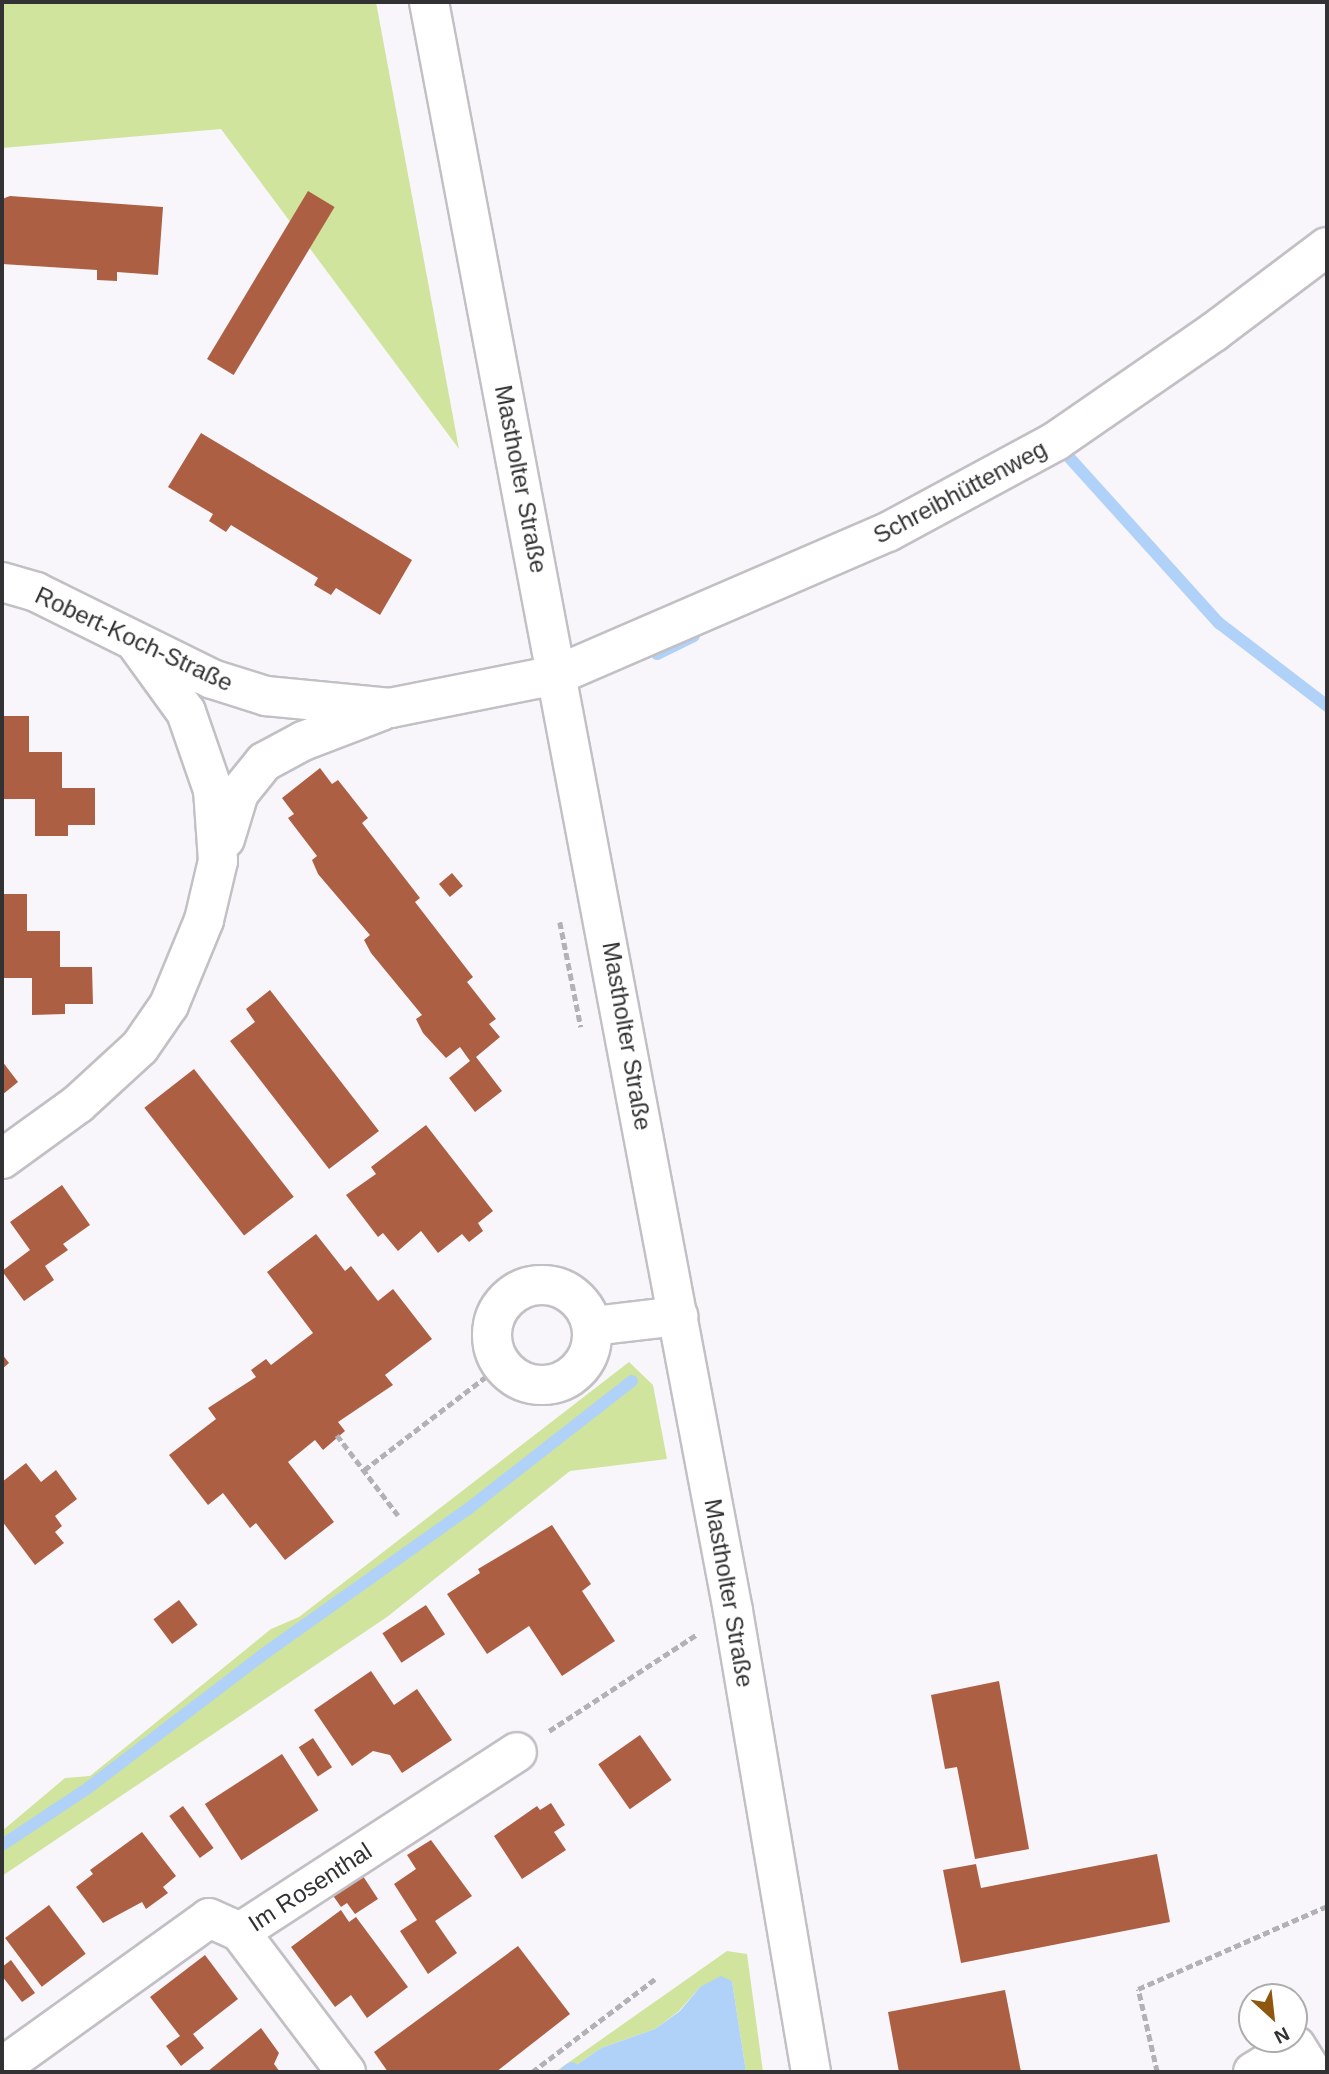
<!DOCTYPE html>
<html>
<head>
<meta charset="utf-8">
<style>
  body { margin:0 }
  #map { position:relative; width:1329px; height:2074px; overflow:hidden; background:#f8f6fb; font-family:Helvetica,sans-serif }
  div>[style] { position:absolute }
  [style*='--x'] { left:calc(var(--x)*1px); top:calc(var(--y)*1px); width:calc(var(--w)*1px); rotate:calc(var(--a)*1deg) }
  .green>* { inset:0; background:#d0e49e }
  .water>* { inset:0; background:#b0d1f8 }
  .stream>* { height:12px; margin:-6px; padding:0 6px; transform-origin:6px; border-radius:6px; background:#b0d1f8 }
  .building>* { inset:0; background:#ac5f42; transform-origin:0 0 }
  .path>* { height:4.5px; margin-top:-2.25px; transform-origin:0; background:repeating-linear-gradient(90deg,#b3b1b5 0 7px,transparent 0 10.5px) }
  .roads { filter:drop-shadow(2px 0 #c2c0c5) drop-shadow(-2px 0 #c2c0c5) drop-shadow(0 2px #c2c0c5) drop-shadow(0 -2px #c2c0c5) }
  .minor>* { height:38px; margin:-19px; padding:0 19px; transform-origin:19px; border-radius:19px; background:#fff }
  .minor>.ring { margin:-19px; padding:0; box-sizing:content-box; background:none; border:38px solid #fff; border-radius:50% }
  span { translate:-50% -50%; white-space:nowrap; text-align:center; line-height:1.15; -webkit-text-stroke:7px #fff; paint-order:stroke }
  .street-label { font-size:24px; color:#323133 }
  .frame { position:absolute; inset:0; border:4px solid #323133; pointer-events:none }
  .north { position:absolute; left:1238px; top:1983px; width:70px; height:70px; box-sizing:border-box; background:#fff; border:2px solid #adadad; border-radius:50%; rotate:153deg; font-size:19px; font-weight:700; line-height:28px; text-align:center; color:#323133 }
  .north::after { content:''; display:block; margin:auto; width:24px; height:32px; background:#8e560e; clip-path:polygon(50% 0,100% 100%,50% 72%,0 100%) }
</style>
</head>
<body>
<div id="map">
  <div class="green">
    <div style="clip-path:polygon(2px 2px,376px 2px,459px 449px,221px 129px,2px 148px)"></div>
    <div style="clip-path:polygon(629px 1362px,653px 1385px,667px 1459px,570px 1471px,387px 1617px,2px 1876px,2px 1831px,65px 1778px,90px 1776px,271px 1629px,299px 1617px)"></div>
    <div style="clip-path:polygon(727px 1951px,747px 1954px,763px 2072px,746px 2072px,732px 1981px,700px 1987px,679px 2011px,655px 2029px,601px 2048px,572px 2068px,575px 2072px,555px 2072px)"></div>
  </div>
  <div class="water">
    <div style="clip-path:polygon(721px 1976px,732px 1981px,746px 2072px,575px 2072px,572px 2068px,601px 2048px,655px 2029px,680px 2011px,700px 1987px)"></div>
  </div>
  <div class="stream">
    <div style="--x:1067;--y:455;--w:227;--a:47.9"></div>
    <div style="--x:1219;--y:623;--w:136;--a:37.5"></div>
    <div style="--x:657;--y:654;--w:41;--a:-25.9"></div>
    <div style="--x:2;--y:1845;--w:103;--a:-33.5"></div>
    <div style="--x:88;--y:1788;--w:218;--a:-37.3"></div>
    <div style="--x:261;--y:1656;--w:254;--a:-35.4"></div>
    <div style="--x:468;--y:1509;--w:208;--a:-38"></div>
    <div style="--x:566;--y:2072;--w:7;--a:-34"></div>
  </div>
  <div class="building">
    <div style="left:308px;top:191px;width:31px;height:196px;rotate:31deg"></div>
    <div style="clip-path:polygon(10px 196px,163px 207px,158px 275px,117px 272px,117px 281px,97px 280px,97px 270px,2px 264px,2px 199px)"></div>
    <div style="clip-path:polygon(201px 433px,412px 560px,380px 615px,336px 588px,331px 595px,314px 585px,318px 578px,231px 525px,226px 532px,209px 521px,213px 514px,168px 487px)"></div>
    <div style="clip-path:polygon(2px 716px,29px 716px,29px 752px,62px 752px,62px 788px,95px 788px,95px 825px,68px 825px,68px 836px,35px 836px,35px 799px,2px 799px)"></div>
    <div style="clip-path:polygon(320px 768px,332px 784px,338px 780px,368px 818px,362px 823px,420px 898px,415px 902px,473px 977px,467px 982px,496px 1019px,489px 1024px,500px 1037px,476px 1057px,502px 1091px,475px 1112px,449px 1078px,470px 1061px,460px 1047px,446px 1058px,423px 1033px,416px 1019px,422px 1015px,371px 953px,364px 940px,370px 935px,318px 874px,312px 860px,317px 856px,288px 818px,294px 814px,282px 798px)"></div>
    <div style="left:452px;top:873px;width:17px;height:17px;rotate:50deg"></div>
    <div style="clip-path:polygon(2px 894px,27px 894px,27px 931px,60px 931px,60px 967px,92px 967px,93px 1004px,65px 1004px,65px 1014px,32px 1015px,32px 978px,2px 978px)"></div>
    <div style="clip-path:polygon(270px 990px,379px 1131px,329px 1169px,230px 1041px,255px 1022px,246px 1009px)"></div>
    <div style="clip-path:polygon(2px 1061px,18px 1082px,2px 1095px)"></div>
    <div style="left:194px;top:1069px;width:162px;height:63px;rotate:52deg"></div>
    <div style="clip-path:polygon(426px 1125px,493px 1211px,478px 1223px,483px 1231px,469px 1242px,462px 1234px,438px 1253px,421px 1231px,398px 1251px,383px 1233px,378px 1237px,346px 1195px,376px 1174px,371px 1167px)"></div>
    <div style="clip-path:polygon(62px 1185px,90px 1225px,63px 1244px,68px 1250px,45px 1266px,54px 1280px,24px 1301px,2px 1271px,30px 1250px,10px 1222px)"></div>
    <div style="clip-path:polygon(316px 1234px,345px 1271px,351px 1266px,378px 1301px,393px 1289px,432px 1339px,385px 1375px,393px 1385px,338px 1422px,345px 1431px,323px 1450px,315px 1440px,288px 1462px,334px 1522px,285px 1560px,256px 1523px,250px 1528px,223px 1493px,208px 1505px,169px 1455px,216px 1419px,208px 1408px,256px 1377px,251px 1370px,266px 1359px,271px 1365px,313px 1333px,267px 1272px)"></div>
    <div style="clip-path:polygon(2px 1354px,9px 1363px,2px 1369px)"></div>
    <div style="clip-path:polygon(26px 1463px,41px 1482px,56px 1470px,77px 1499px,55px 1516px,62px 1526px,55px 1532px,64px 1543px,35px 1565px,2px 1521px,2px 1482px)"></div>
    <div style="clip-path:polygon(552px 1525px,591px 1584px,582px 1591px,615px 1641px,562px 1676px,529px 1626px,487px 1654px,447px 1594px,480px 1573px,478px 1569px)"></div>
    <div style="left:179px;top:1600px;width:31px;height:32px;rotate:53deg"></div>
    <div style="left:426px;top:1605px;width:35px;height:52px;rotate:57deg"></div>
    <div style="clip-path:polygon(371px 1671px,394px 1705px,417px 1689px,452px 1740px,402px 1773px,390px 1755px,373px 1751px,352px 1766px,314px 1710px)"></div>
    <div style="clip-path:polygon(999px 1681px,1029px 1849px,975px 1859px,957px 1767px,945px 1769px,931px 1695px)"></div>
    <div style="left:640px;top:1735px;width:55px;height:51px;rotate:55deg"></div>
    <div style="left:313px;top:1738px;width:35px;height:17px;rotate:57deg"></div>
    <div style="left:282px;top:1754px;width:67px;height:92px;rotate:57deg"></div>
    <div style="clip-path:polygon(551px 1803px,565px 1825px,554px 1832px,566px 1850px,522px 1879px,494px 1836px,537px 1806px,540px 1810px)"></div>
    <div style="left:183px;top:1806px;width:52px;height:17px;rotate:54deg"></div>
    <div style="clip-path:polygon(142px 1832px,176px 1876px,163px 1887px,168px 1893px,146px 1909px,142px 1902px,103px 1923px,76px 1887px,93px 1874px,90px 1870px)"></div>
    <div style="clip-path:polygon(431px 1840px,472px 1896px,435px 1921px,457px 1953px,428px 1974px,400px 1931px,417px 1920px,394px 1884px,416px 1869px,407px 1855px)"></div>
    <div style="clip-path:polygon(1157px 1854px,1170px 1922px,961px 1963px,943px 1870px,976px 1864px,981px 1888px)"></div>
    <div style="clip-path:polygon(359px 1870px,378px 1899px,355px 1914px,347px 1903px,341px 1907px,329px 1890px)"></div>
    <div style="left:49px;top:1905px;width:61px;height:55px;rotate:53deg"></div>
    <div style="clip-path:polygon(341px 1910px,349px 1922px,356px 1917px,408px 1987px,367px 2018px,351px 1995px,335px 2007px,291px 1947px)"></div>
    <div style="clip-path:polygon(518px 1946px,570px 2014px,496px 2072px,388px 2072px,374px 2052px)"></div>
    <div style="clip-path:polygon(205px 1955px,238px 1999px,193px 2034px,204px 2048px,181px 2066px,166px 2046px,180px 2036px,150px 1997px)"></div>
    <div style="clip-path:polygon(11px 1960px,35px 1993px,22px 2002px,2px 1976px,2px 1967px)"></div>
    <div style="clip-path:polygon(1005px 1990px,1021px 2072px,899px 2072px,888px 2012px)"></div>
    <div style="clip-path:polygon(261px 2028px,279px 2053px,274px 2064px,280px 2072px,207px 2072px)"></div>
  </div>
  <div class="path">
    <div style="--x:560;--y:922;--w:107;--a:78.7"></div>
    <div style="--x:337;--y:1435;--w:101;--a:52.7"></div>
    <div style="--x:364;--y:1470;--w:171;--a:-37.4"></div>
    <div style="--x:549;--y:1731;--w:177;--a:-33.2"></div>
    <div style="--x:532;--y:2072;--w:154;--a:-37.1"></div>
    <div style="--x:1157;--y:2072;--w:85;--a:-102.9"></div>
    <div style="--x:1138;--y:1989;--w:206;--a:-23.7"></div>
  </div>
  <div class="roads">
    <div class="minor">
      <div style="--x:429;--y:2;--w:1637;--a:79.3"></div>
      <div style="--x:733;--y:1611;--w:468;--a:80.4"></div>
      <div style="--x:2;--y:582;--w:35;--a:16"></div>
      <div style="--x:36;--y:592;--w:196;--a:26.3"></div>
      <div style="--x:212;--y:679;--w:57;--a:17.5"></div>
      <div style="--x:266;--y:696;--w:125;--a:5.5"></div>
      <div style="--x:390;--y:708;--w:170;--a:-11.2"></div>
      <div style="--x:557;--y:675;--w:361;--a:-23.4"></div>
      <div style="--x:888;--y:532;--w:191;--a:-28.4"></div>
      <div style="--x:1056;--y:441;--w:192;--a:-34.6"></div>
      <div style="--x:1214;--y:332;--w:141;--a:-37"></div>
      <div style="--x:225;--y:839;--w:48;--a:-73.1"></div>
      <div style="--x:239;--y:793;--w:40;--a:-51"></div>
      <div style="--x:264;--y:762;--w:44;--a:-28.3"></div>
      <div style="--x:303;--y:741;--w:84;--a:-21"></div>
      <div style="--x:2;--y:1159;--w:94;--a:-35.9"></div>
      <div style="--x:78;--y:1104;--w:84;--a:-42.6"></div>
      <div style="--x:140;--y:1047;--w:51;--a:-55.4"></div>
      <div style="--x:169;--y:1005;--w:92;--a:-67.6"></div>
      <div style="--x:204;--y:920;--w:61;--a:-76.7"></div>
      <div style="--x:218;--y:861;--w:71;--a:-94"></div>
      <div style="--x:213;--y:790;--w:83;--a:-109.1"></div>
      <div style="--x:186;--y:712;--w:82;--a:-126"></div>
      <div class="ring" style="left:492px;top:1285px;width:62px;height:62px"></div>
      <div style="--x:593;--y:1326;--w:86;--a:-6.7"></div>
      <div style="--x:240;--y:1932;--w:176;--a:52.9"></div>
      <div style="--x:2;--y:2067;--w:255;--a:-35.7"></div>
      <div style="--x:209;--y:1918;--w:34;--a:24"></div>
      <div style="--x:240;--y:1932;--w:330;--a:-33"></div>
      <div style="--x:1253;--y:2072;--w:50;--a:-31.2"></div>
      <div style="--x:1296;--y:2046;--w:31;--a:58"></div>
    </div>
  </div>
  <div class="street-label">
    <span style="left:521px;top:479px;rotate:79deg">Mastholter Straße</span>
    <span style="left:960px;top:492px;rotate:-28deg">Schreibhüttenweg</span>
    <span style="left:134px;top:639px;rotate:25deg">Robert-Koch-Straße</span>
    <span style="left:627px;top:1036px;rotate:80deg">Mastholter Straße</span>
    <span style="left:729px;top:1593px;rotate:80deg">Mastholter Straße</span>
    <span style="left:310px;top:1887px;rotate:-33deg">Im Rosenthal</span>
  </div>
  <div class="frame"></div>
  <div class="north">N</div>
</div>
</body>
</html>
